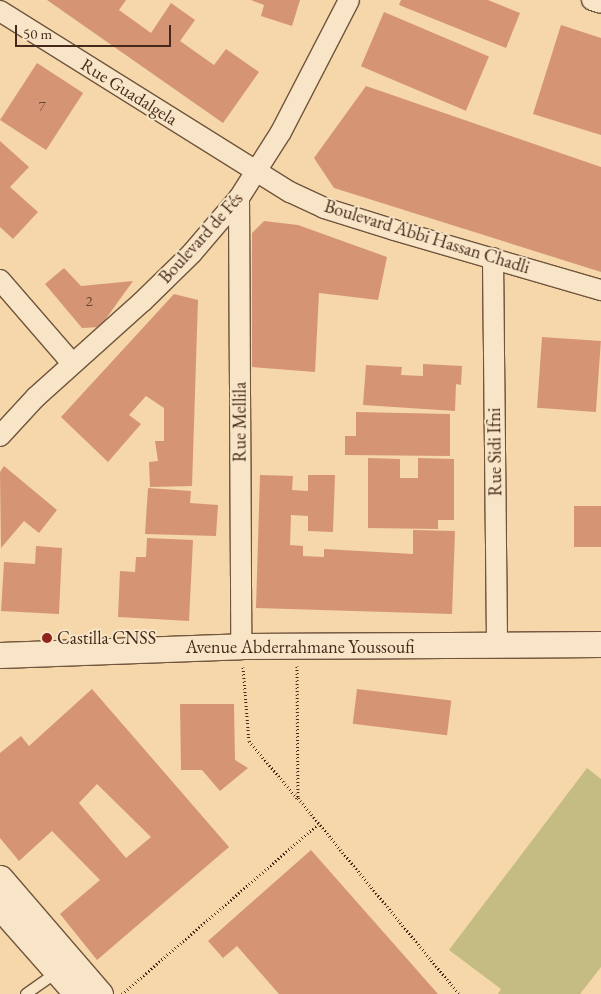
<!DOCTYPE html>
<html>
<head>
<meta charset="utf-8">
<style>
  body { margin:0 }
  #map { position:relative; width:601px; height:994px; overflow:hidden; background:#f5d7a9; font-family:"EB Garamond",serif }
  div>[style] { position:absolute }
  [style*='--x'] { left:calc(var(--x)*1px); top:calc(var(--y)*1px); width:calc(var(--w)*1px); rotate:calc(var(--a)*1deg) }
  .green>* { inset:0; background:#c4bc82 }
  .building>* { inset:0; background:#d59575; transform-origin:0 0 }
  .path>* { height:3px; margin-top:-1.5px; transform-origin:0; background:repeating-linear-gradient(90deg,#452a1b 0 1px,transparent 0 3.5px) }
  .roads { filter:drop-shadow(1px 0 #71553e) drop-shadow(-1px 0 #71553e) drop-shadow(0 1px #71553e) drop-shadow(0 -1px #71553e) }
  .service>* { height:10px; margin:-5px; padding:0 5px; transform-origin:5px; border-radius:5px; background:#f8e5c7 }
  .minor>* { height:20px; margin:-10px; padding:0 10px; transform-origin:10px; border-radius:10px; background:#f8e5c7 }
  .tertiary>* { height:25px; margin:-12.5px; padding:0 12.5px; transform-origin:12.5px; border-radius:12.5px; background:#f8e5c7 }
  .dots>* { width:14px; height:14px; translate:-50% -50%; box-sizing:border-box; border:2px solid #f8e5c7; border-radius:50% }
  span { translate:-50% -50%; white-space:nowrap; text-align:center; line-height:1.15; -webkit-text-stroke:4px #f8e5c7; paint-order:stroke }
  .number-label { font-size:15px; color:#694532 }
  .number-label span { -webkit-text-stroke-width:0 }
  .street-label { font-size:18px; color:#452a1b }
  .poi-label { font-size:18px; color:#452a1b }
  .left { translate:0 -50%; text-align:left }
  .scale { position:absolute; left:15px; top:25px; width:156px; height:22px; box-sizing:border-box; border:2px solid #452a1b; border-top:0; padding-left:6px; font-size:15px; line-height:18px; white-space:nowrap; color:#452a1b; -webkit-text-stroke:4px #f8e5c7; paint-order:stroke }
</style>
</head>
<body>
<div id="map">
  <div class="green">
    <div style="clip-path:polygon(587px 768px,601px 779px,601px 967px,580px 994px,498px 994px,501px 989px,449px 950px)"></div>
  </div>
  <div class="building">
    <div style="clip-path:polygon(47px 0,126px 0,119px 10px,151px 33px,171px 3px,195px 20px,180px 41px,214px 65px,226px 49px,259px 72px,223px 123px)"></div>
    <div style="clip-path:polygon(251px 0,300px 0,292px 26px,261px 16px,264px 5px)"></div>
    <div style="clip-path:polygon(401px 0,488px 0,520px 13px,506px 48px,399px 5px)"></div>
    <div style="left:384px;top:12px;width:114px;height:59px;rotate:23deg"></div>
    <div style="clip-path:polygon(561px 25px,601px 38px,601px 135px,533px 114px)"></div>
    <div style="left:37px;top:63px;width:55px;height:68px;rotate:33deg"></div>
    <div style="clip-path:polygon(366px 86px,601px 167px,601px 272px,334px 188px,314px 158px)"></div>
    <div style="clip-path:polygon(0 141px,29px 167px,10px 187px,38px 212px,13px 239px,0 227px)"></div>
    <div style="clip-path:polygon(264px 221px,298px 225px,387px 257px,378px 300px,319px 293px,315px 372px,252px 367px,252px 233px)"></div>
    <div style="clip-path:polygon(64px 268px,81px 286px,133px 281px,100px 327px,82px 328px,45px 284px)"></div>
    <div style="clip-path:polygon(174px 294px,198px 300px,192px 486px,150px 487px,149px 462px,158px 461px,155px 441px,164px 441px,164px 408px,146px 396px,129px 415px,141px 424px,108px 462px,61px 417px)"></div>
    <div style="left:542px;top:337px;width:59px;height:71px;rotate:4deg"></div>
    <div style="clip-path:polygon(423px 364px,462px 366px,461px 385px,456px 384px,455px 411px,363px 405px,366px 365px,402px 367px,401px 375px,423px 376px)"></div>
    <div style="clip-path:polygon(356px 412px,450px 414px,450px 456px,345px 455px,345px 436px,356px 436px)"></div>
    <div style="clip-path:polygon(368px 458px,400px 459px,400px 478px,418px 478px,418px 458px,454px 459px,454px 520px,438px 520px,438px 529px,368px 528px)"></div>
    <div style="clip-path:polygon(4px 466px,57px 510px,39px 533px,24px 521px,1px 548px,0 472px)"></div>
    <div style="clip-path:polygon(260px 475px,293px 476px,292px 490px,308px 491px,308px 475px,335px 475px,333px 532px,308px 531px,308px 516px,291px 515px,290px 545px,303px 546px,303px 556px,324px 557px,324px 549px,413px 554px,413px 530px,455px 531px,452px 614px,256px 608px)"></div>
    <div style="clip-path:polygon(148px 488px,191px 491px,190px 503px,218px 505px,216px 536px,145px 534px)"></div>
    <div style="left:574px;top:506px;width:27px;height:41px"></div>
    <div style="clip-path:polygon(147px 538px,193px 540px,189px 621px,118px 617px,120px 571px,135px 572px,136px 557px,146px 557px)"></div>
    <div style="clip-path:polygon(36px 546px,62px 548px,59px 614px,1px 611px,4px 562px,35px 564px)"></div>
    <div style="clip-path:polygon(evenodd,92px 689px,229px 847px,97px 960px,60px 914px,100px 880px,52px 831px,19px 861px,0 838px,0 753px,21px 736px,29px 746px,92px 689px,97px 784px,151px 837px,126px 858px,79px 803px,97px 784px)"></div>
    <div style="left:357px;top:689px;width:95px;height:35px;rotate:7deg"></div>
    <div style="clip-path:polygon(180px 704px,234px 704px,235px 760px,248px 768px,220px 791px,202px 770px,181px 770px)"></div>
    <div style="clip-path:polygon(311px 850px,438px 994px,279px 994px,237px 946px,223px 958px,208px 941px)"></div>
  </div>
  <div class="path">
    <div style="--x:297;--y:666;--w:132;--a:89.6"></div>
    <div style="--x:298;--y:798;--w:254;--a:50.6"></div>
    <div style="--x:243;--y:667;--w:74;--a:85.4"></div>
    <div style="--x:249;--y:741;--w:75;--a:49.9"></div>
    <div style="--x:122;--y:994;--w:259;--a:-40.9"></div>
  </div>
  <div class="roads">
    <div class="service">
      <div style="--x:26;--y:994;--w:38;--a:-35"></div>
    </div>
    <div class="minor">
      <div style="--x:592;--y:0;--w:9;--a:18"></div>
      <div style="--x:0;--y:11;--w:342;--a:32"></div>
      <div style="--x:290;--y:192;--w:38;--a:25"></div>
      <div style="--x:324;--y:208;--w:73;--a:17.4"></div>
      <div style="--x:394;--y:230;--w:216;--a:16.2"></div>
      <div style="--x:239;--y:198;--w:448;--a:89.7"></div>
      <div style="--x:493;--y:258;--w:388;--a:89.4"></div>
      <div style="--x:0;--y:280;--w:110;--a:49.1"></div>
      <div style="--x:0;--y:436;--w:53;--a:-47.3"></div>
      <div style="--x:36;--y:397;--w:142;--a:-41.9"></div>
      <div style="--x:142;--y:302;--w:70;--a:-44.4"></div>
      <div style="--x:192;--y:253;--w:72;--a:-49.5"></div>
      <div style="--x:239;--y:198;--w:78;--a:-57.5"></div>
      <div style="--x:281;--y:132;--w:148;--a:-62.7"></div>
    </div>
    <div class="tertiary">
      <div style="--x:0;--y:655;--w:241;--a:-2.1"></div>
      <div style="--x:241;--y:646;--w:360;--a:-0.3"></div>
      <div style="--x:0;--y:878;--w:153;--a:49.2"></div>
      <div style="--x:0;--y:907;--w:116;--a:48.5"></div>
    </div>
  </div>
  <div class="dots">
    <div style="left:47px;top:638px;background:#8f2418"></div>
  </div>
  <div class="number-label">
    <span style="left:42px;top:106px">7</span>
    <span style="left:89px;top:301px">2</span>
  </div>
  <div class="street-label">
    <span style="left:129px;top:92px;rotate:32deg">Rue Guadalgela</span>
    <span style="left:427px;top:237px;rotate:17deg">Boulevard Abbi Hassan Chadli</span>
    <span style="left:201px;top:238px;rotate:-48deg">Boulevard de Fés</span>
    <span style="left:240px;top:422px;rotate:-90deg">Rue Mellila</span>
    <span style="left:495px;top:452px;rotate:-91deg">Rue Sidi Ifni</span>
    <span style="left:300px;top:647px">Avenue Abderrahmane Youssoufi</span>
  </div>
  <div class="poi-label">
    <span class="left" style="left:57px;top:638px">Castilla CNSS</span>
  </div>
  <div class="scale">50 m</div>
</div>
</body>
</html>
